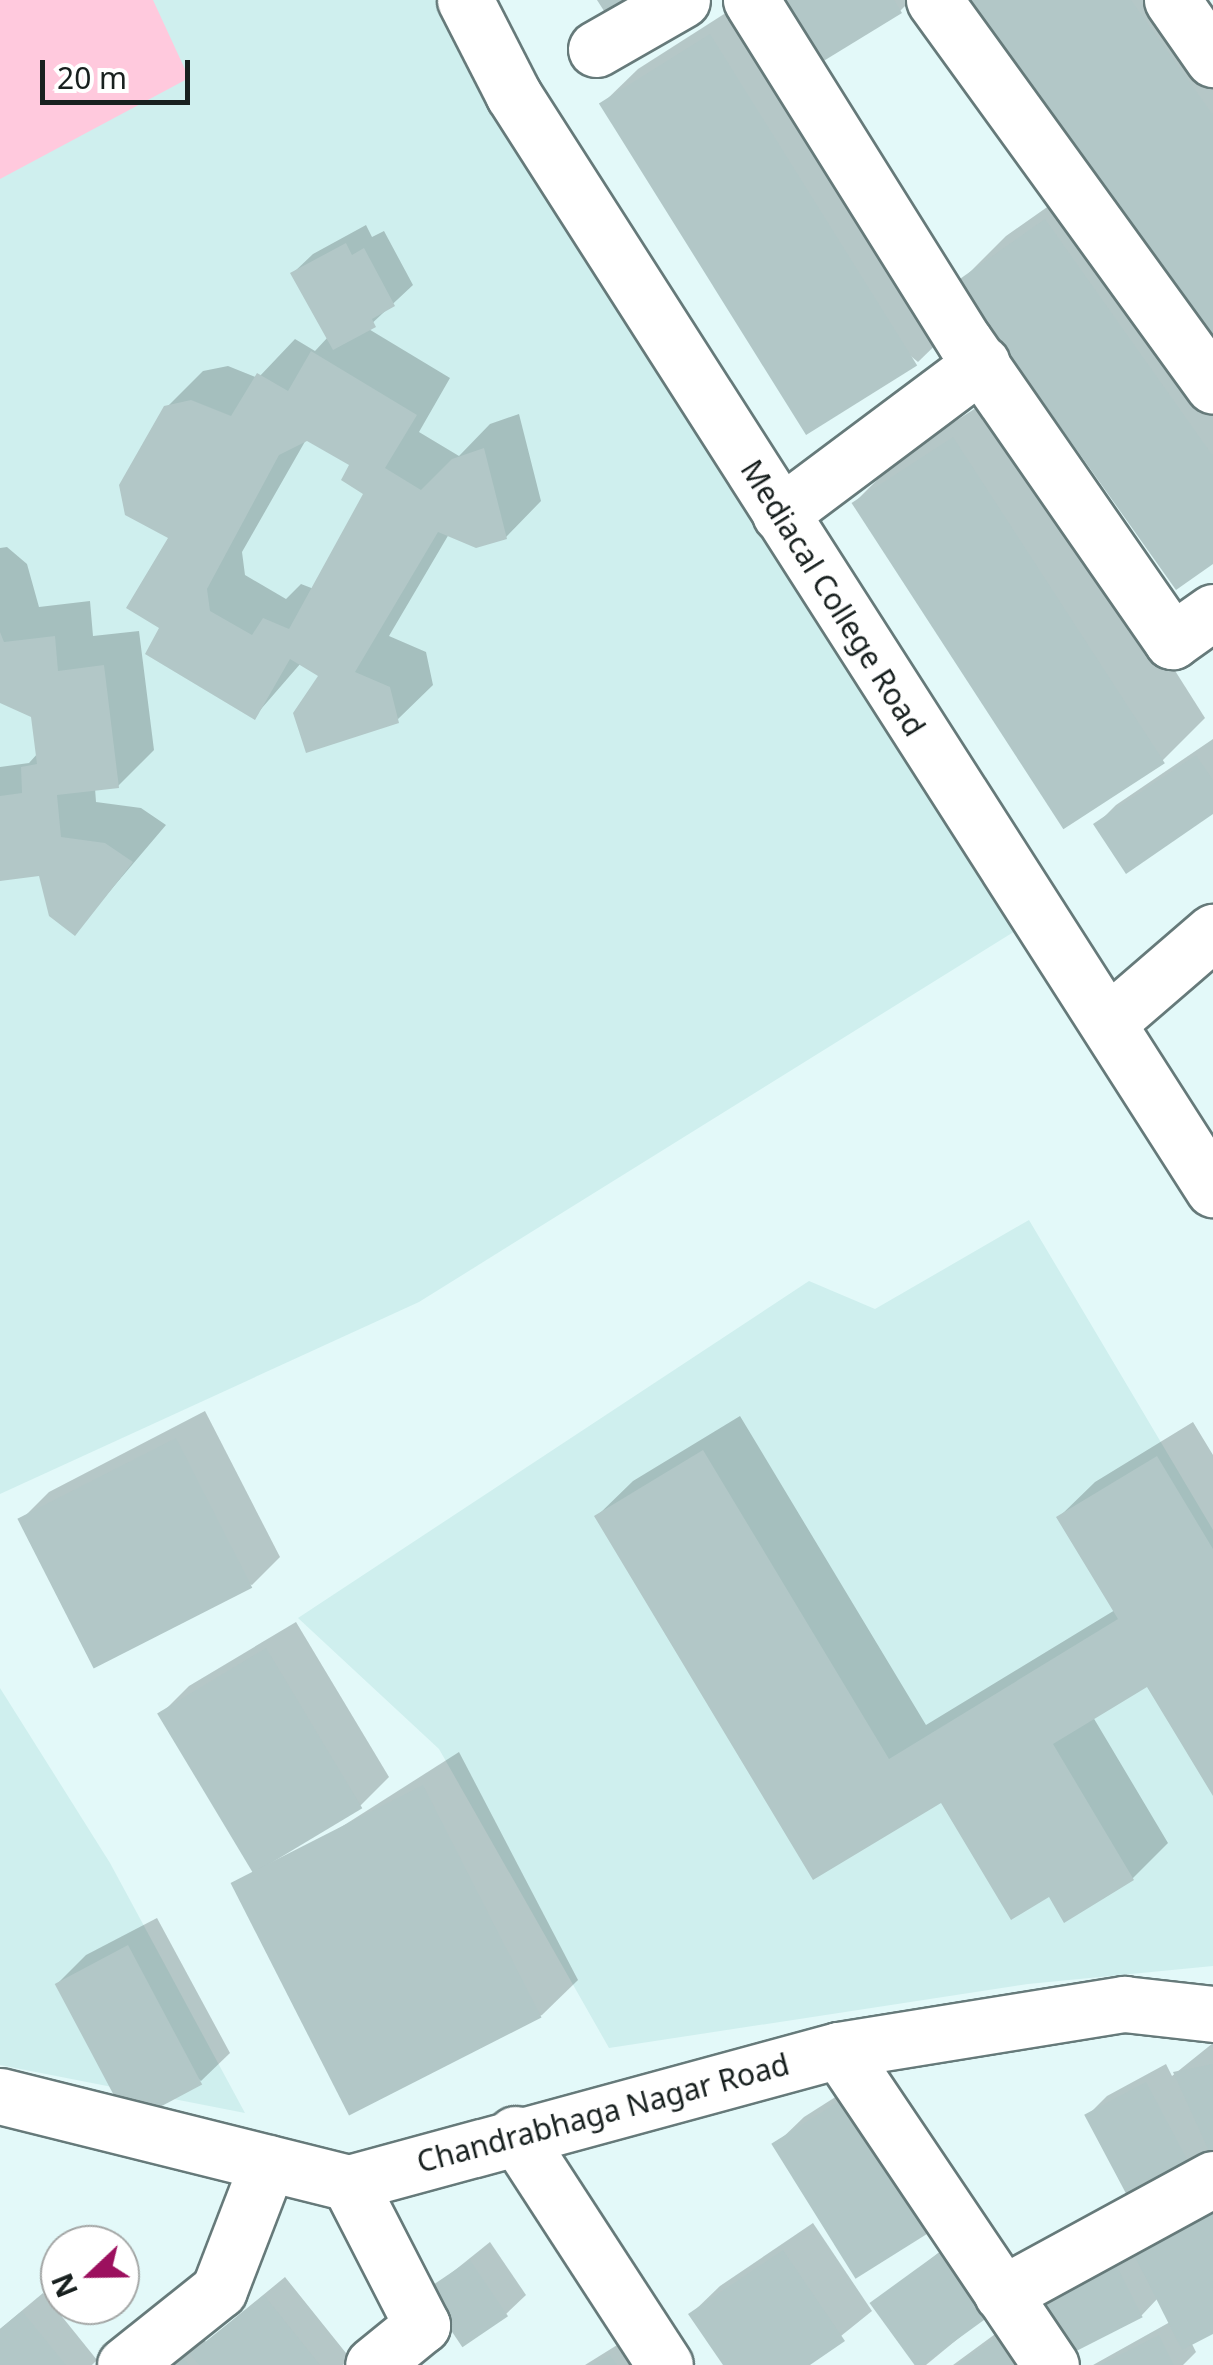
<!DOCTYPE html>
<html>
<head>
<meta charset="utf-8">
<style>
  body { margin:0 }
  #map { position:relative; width:1213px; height:2365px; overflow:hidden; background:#e3f9f9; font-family:"Noto Sans",sans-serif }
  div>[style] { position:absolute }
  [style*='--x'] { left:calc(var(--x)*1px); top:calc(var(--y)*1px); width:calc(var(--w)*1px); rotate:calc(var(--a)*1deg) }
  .built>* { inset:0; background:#cfefee }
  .green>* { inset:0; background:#ffc9dd }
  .shadow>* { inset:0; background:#0003 }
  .building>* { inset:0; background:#b2c7c7; transform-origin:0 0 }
  .roads { filter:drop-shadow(2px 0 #667a7a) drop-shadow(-2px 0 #667a7a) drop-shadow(0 2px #667a7a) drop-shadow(0 -2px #667a7a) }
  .minor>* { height:55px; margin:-27.5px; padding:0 27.5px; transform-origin:27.5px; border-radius:27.5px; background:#fff }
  span { translate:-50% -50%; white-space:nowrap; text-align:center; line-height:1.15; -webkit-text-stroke:8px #fff; paint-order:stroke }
  .street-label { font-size:30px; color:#18201f }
  .north { position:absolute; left:40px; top:2225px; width:100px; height:100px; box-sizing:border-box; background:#fff; border:2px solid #a3a6a5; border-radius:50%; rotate:248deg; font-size:28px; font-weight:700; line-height:40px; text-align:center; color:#18201f }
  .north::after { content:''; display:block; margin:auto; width:35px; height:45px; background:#9c105e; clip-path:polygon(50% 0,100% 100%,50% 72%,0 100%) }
  .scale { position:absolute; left:40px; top:60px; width:150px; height:45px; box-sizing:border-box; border:5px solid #18201f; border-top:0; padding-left:12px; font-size:30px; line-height:35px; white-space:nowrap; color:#18201f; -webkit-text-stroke:8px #fff; paint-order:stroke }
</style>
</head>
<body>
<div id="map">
  <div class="built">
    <div style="clip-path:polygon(0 0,465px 0,1036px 918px,419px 1302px,0 1494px)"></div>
    <div style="clip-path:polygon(1029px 1220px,1213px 1530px,1213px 1966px,1028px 1984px,609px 2048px,439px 1749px,298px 1618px,809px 1281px,875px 1309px)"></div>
    <div style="clip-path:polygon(0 1688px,110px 1863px,245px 2113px,0 2065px)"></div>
  </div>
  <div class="green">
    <div style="clip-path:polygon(0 0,153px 0,189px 78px,0 179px)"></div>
  </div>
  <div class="shadow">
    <div style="clip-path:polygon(746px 0,954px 327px,918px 362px,602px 104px,638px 69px)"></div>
    <div style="clip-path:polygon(780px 0,911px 0,900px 11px)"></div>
    <div style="clip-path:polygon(958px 0,1208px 0,1213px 7px,1213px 561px,961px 281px,1006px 236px,1087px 179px)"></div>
    <div style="clip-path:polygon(evenodd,366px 225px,372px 237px,384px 231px,413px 285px,367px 328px,450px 378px,419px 432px,459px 456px,490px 424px,519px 414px,541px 501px,506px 537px,449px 534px,389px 636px,426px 652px,433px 685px,397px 720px,301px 663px,255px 716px,163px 627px,171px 537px,166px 408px,203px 371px,228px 366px,258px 378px,295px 339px,315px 351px,328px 337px,293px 273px,313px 254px,366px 225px,307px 438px,352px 464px,366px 494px,314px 589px,301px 584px,286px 599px,245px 575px,242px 552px,307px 438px)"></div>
    <div style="clip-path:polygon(999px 393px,1205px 718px,1160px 763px,855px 502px,900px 457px)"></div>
    <div style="clip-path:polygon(7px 547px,27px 564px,39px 607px,90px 601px,93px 636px,139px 631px,154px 750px,118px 786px,95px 788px,96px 802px,141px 808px,166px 825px,75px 932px,41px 874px,0 878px,0 767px,29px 763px,38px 753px,33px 715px,0 700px,0 548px)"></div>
    <div style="clip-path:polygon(1213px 739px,1213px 811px,1096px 825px,1116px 805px)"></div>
    <div style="clip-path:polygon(205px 1411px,280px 1557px,252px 1585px,21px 1520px,49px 1492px)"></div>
    <div style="clip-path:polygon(740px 1416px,926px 1725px,1115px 1610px,1059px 1517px,1095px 1482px,1193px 1422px,1213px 1455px,1213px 1792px,1148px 1683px,1093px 1717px,1168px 1843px,1133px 1878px,1049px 1894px,942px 1800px,814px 1877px,597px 1516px,633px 1481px)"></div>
    <div style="clip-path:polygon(296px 1622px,389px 1777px,360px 1806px,161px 1714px,189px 1686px)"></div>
    <div style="clip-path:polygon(459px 1752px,578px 1980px,542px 2015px,347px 2102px,244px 1901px,280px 1866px)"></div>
    <div style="clip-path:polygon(157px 1918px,230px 2053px,201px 2081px,58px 1983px,86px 1955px)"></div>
    <div style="clip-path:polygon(1213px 2043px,1213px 2154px,1193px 2171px,1087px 2116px,1107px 2096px,1166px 2064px,1172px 2076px)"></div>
    <div style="clip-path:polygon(881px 2068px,963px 2198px,775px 2145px,804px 2117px)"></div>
    <div style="clip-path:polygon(813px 2223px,872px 2311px,805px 2365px,726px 2365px,691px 2314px,720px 2286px)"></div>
    <div style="clip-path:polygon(968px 2229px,994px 2309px,926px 2365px,917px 2365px,874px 2305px)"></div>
    <div style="clip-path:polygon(1127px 2237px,1213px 2331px,1191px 2342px,1196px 2352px,1183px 2365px,1093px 2365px,1170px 2322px,1158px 2298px,1142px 2315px,1062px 2356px,1069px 2365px,953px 2365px)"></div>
    <div style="clip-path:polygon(490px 2242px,526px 2295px,506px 2314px,429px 2291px)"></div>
    <div style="clip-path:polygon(285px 2277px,350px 2358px,343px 2365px,160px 2365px,199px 2333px,206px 2342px)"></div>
    <div style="clip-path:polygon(43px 2293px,97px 2360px,92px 2365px,0 2365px,0 2329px)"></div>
    <div style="clip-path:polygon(630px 2337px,650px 2365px,585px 2365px)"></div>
  </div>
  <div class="building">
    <div style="clip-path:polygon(597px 0,659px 0,615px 28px)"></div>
    <div style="clip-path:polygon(777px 0,894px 0,902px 13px,817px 65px)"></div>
    <div style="clip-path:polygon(955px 0,1131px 0,1213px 115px,1213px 360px)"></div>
    <div style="left:710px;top:34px;width:391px;height:131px;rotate:58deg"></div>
    <div style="clip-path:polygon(1045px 219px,1213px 456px,1213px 564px,1176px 590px,957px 281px)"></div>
    <div style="clip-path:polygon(346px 243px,352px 255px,364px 248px,395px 306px,372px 319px,376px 327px,333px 350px,290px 273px)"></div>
    <div style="clip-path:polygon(evenodd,311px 351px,417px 415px,385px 468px,421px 490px,452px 459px,484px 448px,507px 539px,476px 548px,438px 532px,355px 672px,390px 687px,399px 723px,306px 753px,293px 713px,318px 676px,290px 659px,255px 720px,145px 654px,159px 628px,126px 608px,168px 538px,125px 515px,119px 485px,164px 406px,191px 400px,231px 416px,257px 373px,288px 391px,311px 351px,307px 441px,349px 465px,341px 480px,363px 494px,289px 629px,263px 618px,252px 635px,210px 611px,207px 589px,279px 455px,307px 441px)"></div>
    <div style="left:953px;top:437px;width:389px;height:121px;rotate:57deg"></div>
    <div style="clip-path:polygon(0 632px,4px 642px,55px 636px,58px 671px,104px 665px,119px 788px,57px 795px,61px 837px,105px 843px,133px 862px,75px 936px,49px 916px,39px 876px,0 881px,0 796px,22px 793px,21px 767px,37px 764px,31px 717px,0 703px)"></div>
    <div style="clip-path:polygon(1196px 755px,1213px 780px,1213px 814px,1126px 874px,1093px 824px)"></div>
    <div style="left:176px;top:1438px;width:168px;height:178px;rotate:63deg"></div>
    <div style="clip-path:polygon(703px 1450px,889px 1759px,1118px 1619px,1056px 1517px,1157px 1456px,1213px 1549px,1213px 1796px,1147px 1687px,1053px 1744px,1134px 1880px,1064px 1923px,1049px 1897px,1011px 1920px,941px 1803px,813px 1880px,594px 1516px)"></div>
    <div style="left:266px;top:1648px;width:187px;height:127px;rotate:59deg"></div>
    <div style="left:423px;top:1785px;width:261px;height:216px;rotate:63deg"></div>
    <div style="left:128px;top:1945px;width:158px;height:83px;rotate:62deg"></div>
    <div style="clip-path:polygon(1213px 2064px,1213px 2160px,1173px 2072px)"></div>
    <div style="left:1146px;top:2082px;width:103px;height:70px;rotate:62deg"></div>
    <div style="left:851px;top:2094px;width:159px;height:94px;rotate:58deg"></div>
    <div style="clip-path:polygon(1213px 2206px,1213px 2334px,1182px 2350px,1124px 2235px)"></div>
    <div style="left:948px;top:2246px;width:81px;height:97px;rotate:54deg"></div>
    <div style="clip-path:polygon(783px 2250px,845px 2341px,810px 2365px,723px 2365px,688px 2314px)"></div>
    <div style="left:1110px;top:2253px;width:72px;height:91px;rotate:63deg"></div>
    <div style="left:470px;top:2260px;width:68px;height:55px;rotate:56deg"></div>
    <div style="clip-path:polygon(264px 2295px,320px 2365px,199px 2365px,190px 2354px)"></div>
    <div style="clip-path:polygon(22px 2311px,66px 2365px,0 2365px,0 2329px)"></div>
    <div style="clip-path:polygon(1010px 2327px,1036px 2365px,957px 2365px)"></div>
    <div style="clip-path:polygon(1159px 2335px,1174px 2365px,1100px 2365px)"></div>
    <div style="clip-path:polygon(178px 2351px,189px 2365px,161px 2365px)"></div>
    <div style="clip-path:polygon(610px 2355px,617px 2365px,593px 2365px)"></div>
  </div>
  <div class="roads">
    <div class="minor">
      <div style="--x:465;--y:0;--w:106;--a:62.9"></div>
      <div style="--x:513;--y:94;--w:1300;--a:57.41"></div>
      <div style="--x:751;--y:0;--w:403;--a:58"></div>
      <div style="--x:965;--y:342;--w:364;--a:55.3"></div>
      <div style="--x:1172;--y:641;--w:50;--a:-35.3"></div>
      <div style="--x:934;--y:0;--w:476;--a:54.1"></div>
      <div style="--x:1172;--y:0;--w:72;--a:55.2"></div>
      <div style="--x:596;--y:49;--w:99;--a:-29.7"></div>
      <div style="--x:780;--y:514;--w:252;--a:-36.8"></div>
      <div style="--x:1111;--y:1020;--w:135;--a:-40.8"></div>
      <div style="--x:839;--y:2050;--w:380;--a:56.1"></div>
      <div style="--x:0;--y:2096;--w:360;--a:14"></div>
      <div style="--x:349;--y:2183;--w:508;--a:-15.19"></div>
      <div style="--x:839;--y:2050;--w:289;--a:-9.2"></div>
      <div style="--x:1124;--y:2004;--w:90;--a:6.4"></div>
      <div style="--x:515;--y:2134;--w:275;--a:57"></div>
      <div style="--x:349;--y:2183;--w:160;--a:62.8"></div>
      <div style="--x:422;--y:2325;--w:63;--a:140.8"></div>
      <div style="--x:1002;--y:2294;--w:240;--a:-28.6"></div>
      <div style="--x:125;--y:2365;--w:120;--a:-38.6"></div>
      <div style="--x:219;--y:2290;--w:136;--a:-68.9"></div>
    </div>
  </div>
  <div class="street-label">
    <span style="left:833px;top:598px;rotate:58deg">Mediacal College Road</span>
    <span style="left:603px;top:2113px;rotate:-15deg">Chandrabhaga Nagar Road</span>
  </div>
  <div class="north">N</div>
  <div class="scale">20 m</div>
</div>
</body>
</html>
